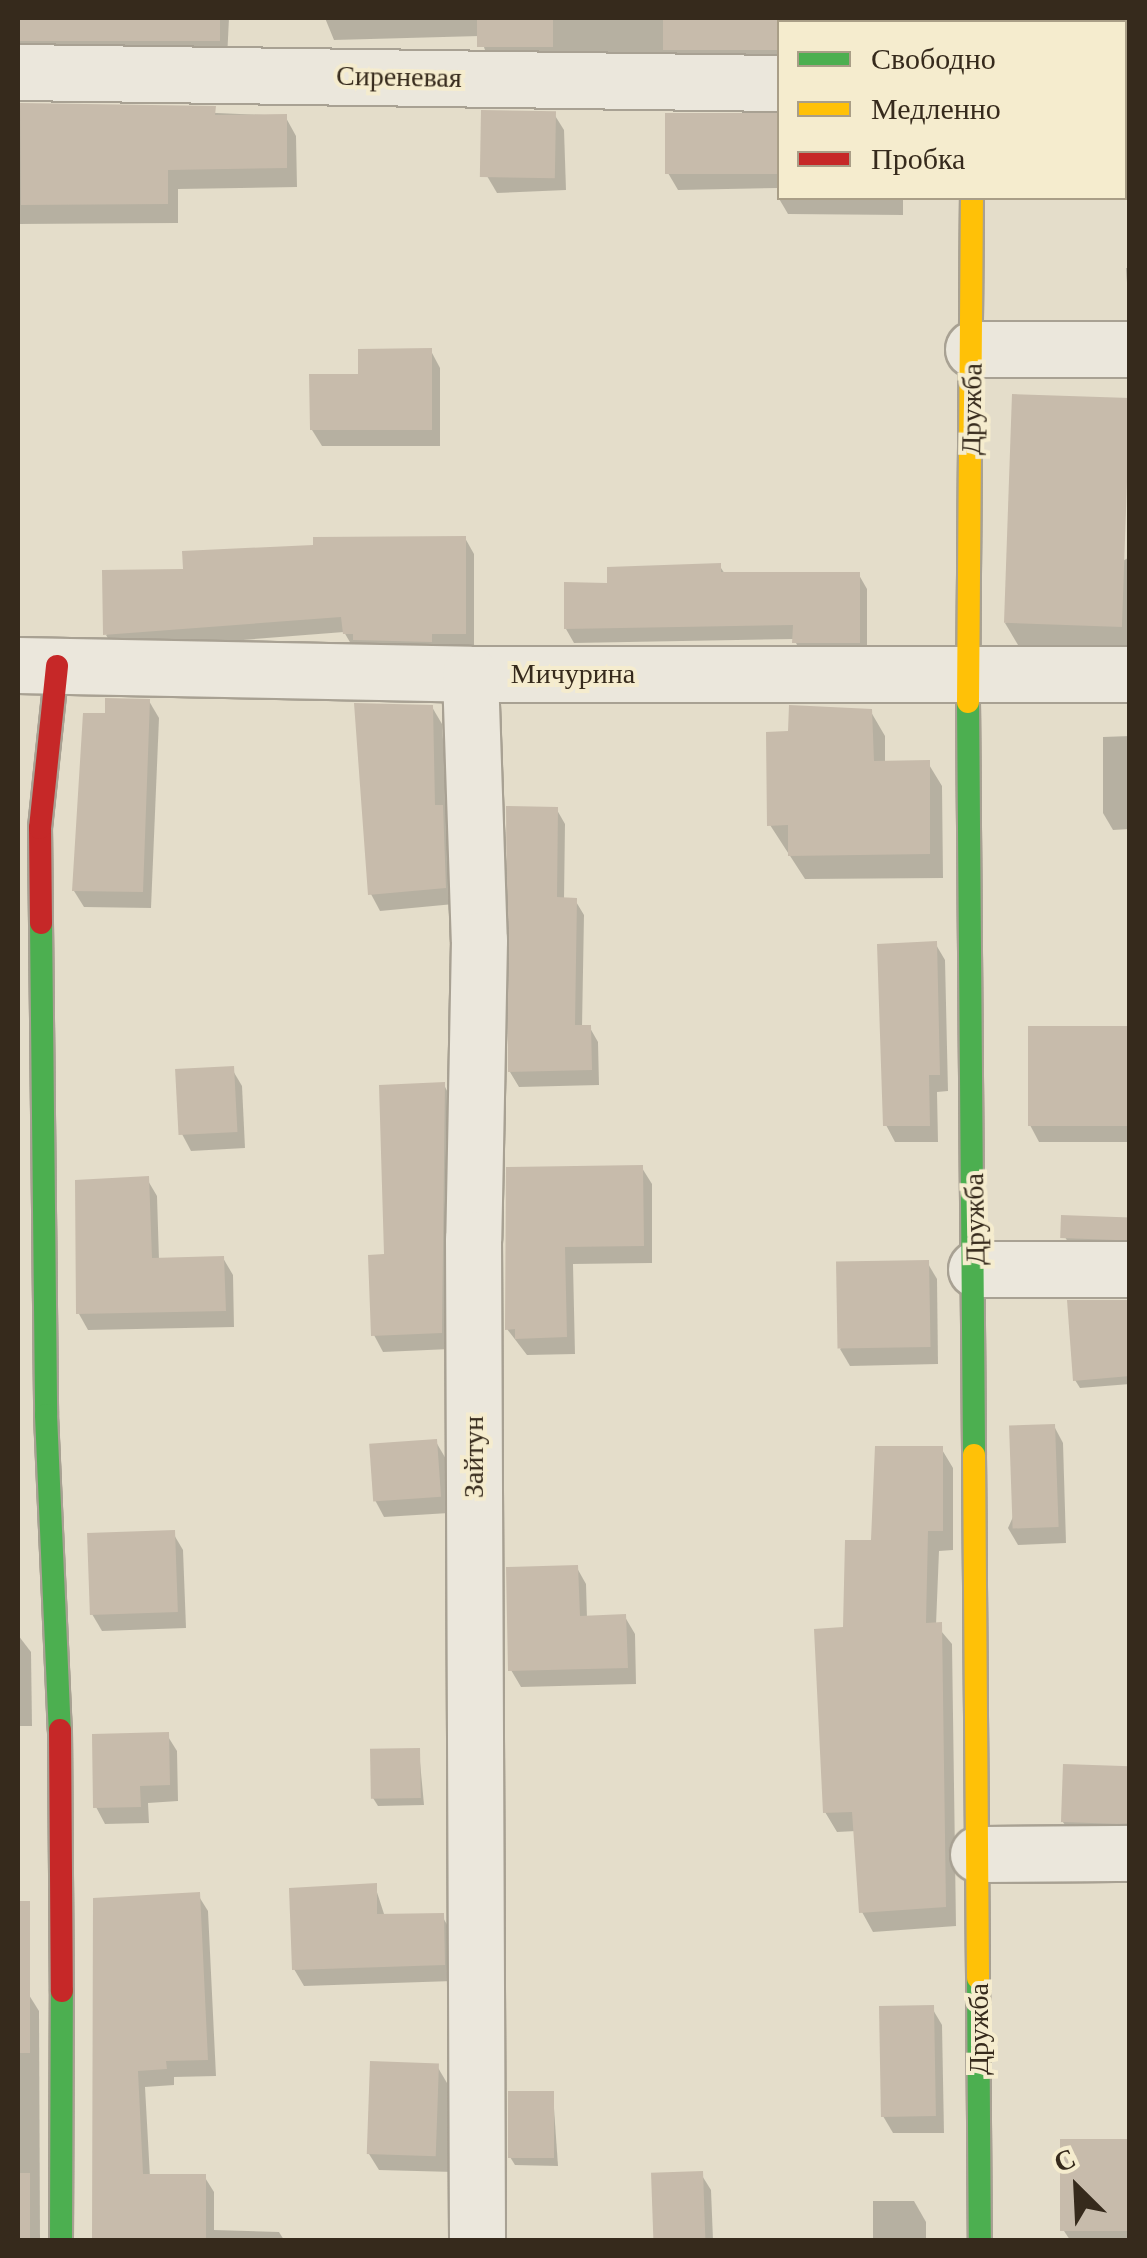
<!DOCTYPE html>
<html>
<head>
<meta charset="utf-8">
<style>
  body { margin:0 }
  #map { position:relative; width:1147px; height:2258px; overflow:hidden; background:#e4ddca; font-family:Georgia,serif }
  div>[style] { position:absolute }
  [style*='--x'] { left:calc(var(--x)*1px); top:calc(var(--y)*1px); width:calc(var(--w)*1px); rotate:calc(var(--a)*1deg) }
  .shadow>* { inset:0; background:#0003; transform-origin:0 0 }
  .building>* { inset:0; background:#c7bbab; transform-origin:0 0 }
  .roads { filter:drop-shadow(2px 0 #a8a193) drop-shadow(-2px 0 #a8a193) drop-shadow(0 2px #a8a193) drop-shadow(0 -2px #a8a193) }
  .street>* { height:55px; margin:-27.5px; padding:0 27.5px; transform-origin:27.5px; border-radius:27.5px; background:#ebe7dc }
  .fast>* { height:22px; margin:-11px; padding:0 11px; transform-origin:11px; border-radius:11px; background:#4caf50 }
  .slow>* { height:22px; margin:-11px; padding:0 11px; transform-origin:11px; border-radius:11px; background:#ffc107 }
  .jam>* { height:22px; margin:-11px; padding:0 11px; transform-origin:11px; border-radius:11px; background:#c62828 }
  span { translate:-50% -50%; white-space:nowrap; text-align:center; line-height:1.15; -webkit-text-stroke:8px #f5ecce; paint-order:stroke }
  .street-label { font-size:28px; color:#362a1c }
  .frame { position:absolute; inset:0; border:20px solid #362a1c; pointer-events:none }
  .legend { position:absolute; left:777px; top:20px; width:350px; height:180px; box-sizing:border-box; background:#f5ecce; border:2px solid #a99e87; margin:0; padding:12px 18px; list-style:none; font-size:30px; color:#362a1c }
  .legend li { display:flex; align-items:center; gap:20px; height:50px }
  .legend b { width:50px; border:2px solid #a99e87 }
  .north { position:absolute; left:1027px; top:2138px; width:100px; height:100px; -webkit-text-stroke:8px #f5ecce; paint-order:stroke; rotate:336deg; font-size:28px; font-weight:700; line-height:40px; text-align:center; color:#362a1c }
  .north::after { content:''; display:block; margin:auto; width:35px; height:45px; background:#362a1c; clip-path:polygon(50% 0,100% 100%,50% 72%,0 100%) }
</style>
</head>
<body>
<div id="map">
  <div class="shadow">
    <div style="clip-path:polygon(18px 18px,229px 18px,227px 59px,18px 52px)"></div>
    <div style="clip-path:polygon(325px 18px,870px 18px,871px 22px,780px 22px,780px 68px,490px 64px,480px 36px,334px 40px)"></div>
    <div style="left:1015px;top:18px;width:98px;height:4px"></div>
    <div style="clip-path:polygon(18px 104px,285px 116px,296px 136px,297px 187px,178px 189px,178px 223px,18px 224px)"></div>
    <div style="clip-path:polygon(554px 114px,564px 130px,566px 190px,497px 193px,487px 176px)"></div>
    <div style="clip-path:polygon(780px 117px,780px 198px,903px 198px,903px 215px,788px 214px,778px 197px,778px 188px,678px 190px,668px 173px)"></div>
    <div style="clip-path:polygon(1126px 268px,1130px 268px,1130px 315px,1129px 314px)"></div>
    <div style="clip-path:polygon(431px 351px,440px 368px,440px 446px,322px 446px,312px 430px)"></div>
    <div style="clip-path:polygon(465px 538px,474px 554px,474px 649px,354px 649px,344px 632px,115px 650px,106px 635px,186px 572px,315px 548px)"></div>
    <div style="clip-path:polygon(1130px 557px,1130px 653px,1018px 645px,1005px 623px)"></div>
    <div style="clip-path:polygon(719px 565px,725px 574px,859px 575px,867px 589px,867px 657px,803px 657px,794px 639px,574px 643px,566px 629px,610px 585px)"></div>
    <div style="clip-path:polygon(149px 701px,159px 718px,151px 908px,84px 907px,74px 891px,108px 716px)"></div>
    <div style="clip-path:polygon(432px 707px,442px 724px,454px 904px,380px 911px,371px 894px)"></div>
    <div style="clip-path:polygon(871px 712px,885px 736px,885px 763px,928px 763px,942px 786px,943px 878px,805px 879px,770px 825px,791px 733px)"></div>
    <div style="clip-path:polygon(1130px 736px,1130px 829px,1113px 830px,1103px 813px,1103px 737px)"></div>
    <div style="clip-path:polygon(557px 810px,565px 824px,564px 900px,575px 900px,584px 915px,582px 1028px,590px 1028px,598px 1042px,599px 1085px,519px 1087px,510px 1072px)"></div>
    <div style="clip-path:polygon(935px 943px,945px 960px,948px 1091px,937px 1092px,938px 1142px,895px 1142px,886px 1125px)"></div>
    <div style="clip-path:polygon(1130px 1029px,1130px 1142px,1039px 1142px,1030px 1125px)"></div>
    <div style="clip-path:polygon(232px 1069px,242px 1086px,245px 1148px,191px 1151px,182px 1134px)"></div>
    <div style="clip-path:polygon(444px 1085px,453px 1102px,450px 1349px,383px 1352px,374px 1335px)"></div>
    <div style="clip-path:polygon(642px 1168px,652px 1184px,652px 1263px,573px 1264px,575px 1354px,527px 1355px,507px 1329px,508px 1170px)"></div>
    <div style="clip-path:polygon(147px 1179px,157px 1196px,159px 1260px,223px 1258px,233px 1275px,234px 1327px,88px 1330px,79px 1314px)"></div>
    <div style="clip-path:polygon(1130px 1219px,1130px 1255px,1075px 1254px,1065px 1237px)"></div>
    <div style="clip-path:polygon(927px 1262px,937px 1279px,938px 1364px,850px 1366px,840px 1349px)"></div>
    <div style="clip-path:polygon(1130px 1300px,1130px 1384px,1080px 1388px,1075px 1380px)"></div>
    <div style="clip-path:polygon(1054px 1426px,1063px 1443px,1066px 1543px,1018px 1545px,1008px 1528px)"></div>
    <div style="clip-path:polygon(436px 1442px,446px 1459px,449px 1513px,384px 1517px,375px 1500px)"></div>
    <div style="clip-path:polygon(941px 1448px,953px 1468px,953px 1550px,939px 1551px,936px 1625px,952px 1644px,956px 1926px,873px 1932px,862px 1912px,856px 1831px,837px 1832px,825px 1812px,845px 1629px,874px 1542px)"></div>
    <div style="clip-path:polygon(173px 1533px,183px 1550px,186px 1628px,102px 1631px,92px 1614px)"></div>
    <div style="clip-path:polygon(577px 1568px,586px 1584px,587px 1618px,625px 1617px,635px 1634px,636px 1684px,521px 1687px,511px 1670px)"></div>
    <div style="clip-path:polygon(18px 1635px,31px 1652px,32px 1726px,18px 1726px)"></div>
    <div style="clip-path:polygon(167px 1735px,177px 1751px,178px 1801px,148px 1803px,149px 1823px,105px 1824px,96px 1807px)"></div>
    <div style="clip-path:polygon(419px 1751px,424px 1805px,378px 1806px,373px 1798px)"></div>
    <div style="clip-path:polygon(1130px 1768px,1130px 1841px,1073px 1838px,1063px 1822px)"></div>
    <div style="clip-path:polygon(375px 1886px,385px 1917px,442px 1916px,452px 1933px,453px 1981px,304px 1986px,294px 1969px)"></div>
    <div style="clip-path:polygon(198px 1895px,208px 1911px,216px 2076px,174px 2077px,174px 2085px,145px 2087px,150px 2177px,204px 2176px,214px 2192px,214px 2230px,279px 2232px,284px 2240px,95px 2240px,95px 1990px)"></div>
    <div style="clip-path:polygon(18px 1995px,29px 1995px,39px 2011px,40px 2240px,18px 2240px)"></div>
    <div style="clip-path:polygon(932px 2008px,942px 2025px,944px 2133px,893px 2133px,883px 2116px)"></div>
    <div style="clip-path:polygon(437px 2066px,447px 2083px,454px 2172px,379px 2170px,369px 2154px)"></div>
    <div style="clip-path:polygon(553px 2094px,558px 2166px,515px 2165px,510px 2157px)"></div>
    <div style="clip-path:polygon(1130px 2141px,1130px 2240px,1070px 2240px,1064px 2231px)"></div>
    <div style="clip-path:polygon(701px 2174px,711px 2190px,713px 2240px,656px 2240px,653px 2176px)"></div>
    <div style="clip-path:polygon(873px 2201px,914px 2201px,926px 2222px,926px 2240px,873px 2240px)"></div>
  </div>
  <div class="building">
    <div style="left:19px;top:18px;width:201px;height:23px"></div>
    <div style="left:477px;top:18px;width:76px;height:29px"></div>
    <div style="left:663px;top:18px;width:117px;height:32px"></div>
    <div style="clip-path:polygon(20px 103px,216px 106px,215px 115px,287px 114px,287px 168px,168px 170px,168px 204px,21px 205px)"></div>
    <div style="left:481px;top:110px;width:75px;height:67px;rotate:1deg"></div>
    <div style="left:665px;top:113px;width:115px;height:61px"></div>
    <div style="clip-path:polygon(432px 348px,432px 430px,310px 430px,309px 374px,358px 374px,358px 349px)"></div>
    <div style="left:1012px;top:394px;width:118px;height:229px;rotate:2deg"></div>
    <div style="clip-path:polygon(466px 536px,466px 634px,432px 634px,432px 642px,353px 640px,353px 634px,343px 634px,341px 617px,103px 635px,102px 570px,183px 569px,182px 551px,313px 545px,313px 537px)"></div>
    <div style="clip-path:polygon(721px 563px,721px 572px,860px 572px,860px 643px,792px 643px,793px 625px,564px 629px,564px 582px,607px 583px,607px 567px)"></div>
    <div style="clip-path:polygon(105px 698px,150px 699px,143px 892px,72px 891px,83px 713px,105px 713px)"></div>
    <div style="clip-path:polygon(354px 703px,433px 705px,435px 805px,443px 805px,446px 888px,368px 895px)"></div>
    <div style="clip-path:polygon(789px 705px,872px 709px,874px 761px,930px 760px,930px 854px,788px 856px,788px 825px,767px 826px,766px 732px,788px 731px)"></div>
    <div style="clip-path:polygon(506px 806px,558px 807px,557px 897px,577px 898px,575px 1025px,591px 1025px,592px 1070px,508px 1072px)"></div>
    <div style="clip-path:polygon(937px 941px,940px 1075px,929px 1075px,930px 1126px,883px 1126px,877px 944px)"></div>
    <div style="left:1028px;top:1026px;width:102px;height:100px"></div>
    <div style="left:234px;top:1066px;width:66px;height:59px;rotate:87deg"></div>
    <div style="clip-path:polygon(445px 1082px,442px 1333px,371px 1336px,368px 1255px,384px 1254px,379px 1085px)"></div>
    <div style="clip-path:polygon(643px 1165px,644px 1246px,565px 1247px,567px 1337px,515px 1339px,515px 1329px,505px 1330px,506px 1167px)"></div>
    <div style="clip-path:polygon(149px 1176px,152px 1258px,224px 1256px,226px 1311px,76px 1314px,75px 1180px)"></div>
    <div style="left:1061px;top:1215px;width:69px;height:23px;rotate:2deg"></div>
    <div style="left:929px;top:1260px;width:87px;height:93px;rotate:89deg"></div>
    <div style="clip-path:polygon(1067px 1300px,1130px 1300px,1130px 1376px,1073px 1381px)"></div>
    <div style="left:1055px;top:1424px;width:103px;height:46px;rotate:88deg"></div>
    <div style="left:437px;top:1439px;width:58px;height:68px;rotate:86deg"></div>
    <div style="clip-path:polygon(875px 1446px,943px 1446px,943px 1531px,928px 1531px,926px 1623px,942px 1622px,946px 1907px,859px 1913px,852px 1812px,823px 1813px,814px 1629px,843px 1627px,845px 1540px,871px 1540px)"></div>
    <div style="left:175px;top:1530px;width:82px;height:88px;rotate:88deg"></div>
    <div style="clip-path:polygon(578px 1565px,580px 1616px,626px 1614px,628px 1668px,508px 1671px,506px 1567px)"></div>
    <div style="clip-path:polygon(169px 1732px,170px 1785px,140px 1786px,141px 1807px,93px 1808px,92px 1734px)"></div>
    <div style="left:420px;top:1748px;width:50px;height:50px;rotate:89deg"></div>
    <div style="left:1063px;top:1764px;width:67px;height:58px;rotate:2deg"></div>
    <div style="clip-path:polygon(377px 1883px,377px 1914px,444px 1913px,445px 1965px,292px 1970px,289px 1888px)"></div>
    <div style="clip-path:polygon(200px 1892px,208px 2060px,166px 2061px,167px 2069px,138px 2071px,143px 2174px,206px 2174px,206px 2240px,92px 2240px,93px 1898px)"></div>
    <div style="left:30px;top:1901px;width:152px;height:12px;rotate:90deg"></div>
    <div style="left:934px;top:2005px;width:111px;height:55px;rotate:89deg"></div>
    <div style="left:370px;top:2061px;width:69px;height:93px;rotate:2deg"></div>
    <div style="left:554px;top:2091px;width:67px;height:46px;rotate:90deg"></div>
    <div style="left:1130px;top:2139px;width:92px;height:70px;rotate:90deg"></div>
    <div style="left:703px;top:2171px;width:69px;height:52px;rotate:88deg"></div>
    <div style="left:18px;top:2173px;width:12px;height:67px"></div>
  </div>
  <div class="roads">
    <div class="street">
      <div style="--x:971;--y:18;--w:4;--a:90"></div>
      <div style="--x:18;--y:72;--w:762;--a:0.83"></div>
      <div style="--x:973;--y:349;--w:157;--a:0"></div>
      <div style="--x:18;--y:665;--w:452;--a:1.1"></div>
      <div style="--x:470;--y:674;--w:660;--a:0"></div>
      <div style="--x:470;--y:674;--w:266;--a:88.1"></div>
      <div style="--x:479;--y:940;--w:299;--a:91.1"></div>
      <div style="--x:473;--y:1239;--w:1001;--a:89.77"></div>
      <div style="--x:976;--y:1269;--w:154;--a:0"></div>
      <div style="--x:978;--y:1854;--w:152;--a:-0.4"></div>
    </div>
    <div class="fast">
      <div style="--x:968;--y:702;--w:753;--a:89.54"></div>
      <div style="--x:41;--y:923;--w:492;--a:89.4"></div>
      <div style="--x:46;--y:1415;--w:315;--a:87.5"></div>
      <div style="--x:978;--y:1978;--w:262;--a:89.6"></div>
      <div style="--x:61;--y:2240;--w:249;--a:-89.8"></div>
    </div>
    <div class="slow">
      <div style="--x:968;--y:702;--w:504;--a:-89.55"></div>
      <div style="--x:974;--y:1455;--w:523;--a:89.56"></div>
    </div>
    <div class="jam">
      <div style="--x:41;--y:923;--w:95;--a:-90.6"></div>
      <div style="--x:40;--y:828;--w:163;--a:-84"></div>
      <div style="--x:60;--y:1730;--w:261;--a:89.6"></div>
    </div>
  </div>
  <div class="street-label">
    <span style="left:399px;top:77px;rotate:1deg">Сиреневая</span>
    <span style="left:972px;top:409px;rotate:-89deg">Дружба</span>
    <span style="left:573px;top:674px">Мичурина</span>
    <span style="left:975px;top:1219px;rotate:-91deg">Дружба</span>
    <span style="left:474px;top:1457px;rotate:-90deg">Зайтун</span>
    <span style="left:979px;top:2029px;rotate:-90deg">Дружба</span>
  </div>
  <div class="frame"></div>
  <ul class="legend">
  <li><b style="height:12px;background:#4caf50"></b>Свободно</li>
  <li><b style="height:12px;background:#ffc107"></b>Медленно</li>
  <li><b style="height:12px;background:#c62828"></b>Пробка</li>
  </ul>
  <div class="north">С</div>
</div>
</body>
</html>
